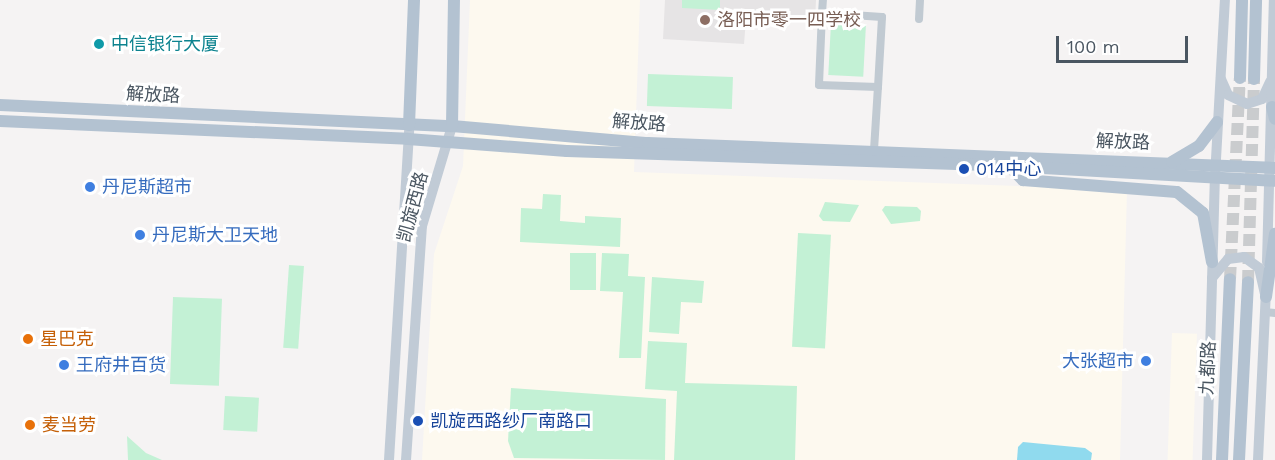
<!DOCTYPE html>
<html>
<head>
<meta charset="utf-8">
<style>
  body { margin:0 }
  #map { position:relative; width:1275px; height:460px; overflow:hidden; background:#f5f3f3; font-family:"Work Sans","Noto Sans SC",sans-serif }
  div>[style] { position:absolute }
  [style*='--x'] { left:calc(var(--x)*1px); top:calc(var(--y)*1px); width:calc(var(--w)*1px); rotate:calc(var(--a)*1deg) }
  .commercial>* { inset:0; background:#fdf9ef; transform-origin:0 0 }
  .education>* { inset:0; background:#e6e4e5 }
  .green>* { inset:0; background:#c3f1d5; transform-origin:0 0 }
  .water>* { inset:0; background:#90daee }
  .primary-tunnel>* { height:12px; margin-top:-6px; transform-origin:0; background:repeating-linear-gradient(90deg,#caccce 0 12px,transparent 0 18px) }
  .minor>* { height:8px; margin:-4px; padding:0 4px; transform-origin:4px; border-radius:4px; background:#c1cad2 }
  .secondary>* { height:10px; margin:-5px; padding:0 5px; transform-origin:5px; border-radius:5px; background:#c1cbd6 }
  .primary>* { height:12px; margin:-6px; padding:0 6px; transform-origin:6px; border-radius:6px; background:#b3c2d1 }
  .dots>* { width:16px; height:16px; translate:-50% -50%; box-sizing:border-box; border:3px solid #fff; border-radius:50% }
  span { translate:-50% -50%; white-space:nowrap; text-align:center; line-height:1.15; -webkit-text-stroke:6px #fff; paint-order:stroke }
  .education-label { font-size:18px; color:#785e54 }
  .left { translate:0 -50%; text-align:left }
  .culture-label { font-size:18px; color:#0d838f }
  .street-label { font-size:18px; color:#4a5661 }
  .transit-label { font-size:18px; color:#164399 }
  .shop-label { font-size:18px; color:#366cbe }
  .right { translate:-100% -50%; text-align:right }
  .food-label { font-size:18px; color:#c56008 }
  .scale { position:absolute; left:1056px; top:36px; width:132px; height:27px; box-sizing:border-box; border:3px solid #4a5661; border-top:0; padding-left:8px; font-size:18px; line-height:21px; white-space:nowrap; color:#4a5661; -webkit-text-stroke:4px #fff; paint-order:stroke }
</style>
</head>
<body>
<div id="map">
  <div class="commercial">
    <div style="clip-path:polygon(470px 0,640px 0,634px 172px,1127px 190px,1120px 460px,422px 460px,434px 254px,463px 166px)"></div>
    <div style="left:1172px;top:333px;width:25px;height:127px;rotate:2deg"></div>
  </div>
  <div class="education">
    <div style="clip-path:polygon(665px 0,816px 0,815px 22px,746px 19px,744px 44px,663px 39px)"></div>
  </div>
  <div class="green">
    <div style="clip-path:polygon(682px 0,720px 0,720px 10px,682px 8px)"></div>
    <div style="left:831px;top:23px;width:35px;height:52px;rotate:3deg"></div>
    <div style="left:648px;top:74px;width:85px;height:32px;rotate:2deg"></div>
    <div style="clip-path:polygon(543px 194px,561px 195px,560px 221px,585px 223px,585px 216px,621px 218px,620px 247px,520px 242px,521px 208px,542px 209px)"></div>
    <div style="clip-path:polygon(825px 202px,859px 205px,850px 222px,823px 221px,819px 216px)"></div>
    <div style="clip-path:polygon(885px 206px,917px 207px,921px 211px,920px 221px,891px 224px,882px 210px)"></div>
    <div style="left:798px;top:233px;width:33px;height:114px;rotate:3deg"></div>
    <div style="left:570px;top:253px;width:26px;height:37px"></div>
    <div style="clip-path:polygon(602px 253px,629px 254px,628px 276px,645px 277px,641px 358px,619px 358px,623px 292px,600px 291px)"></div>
    <div style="left:289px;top:265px;width:15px;height:83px;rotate:4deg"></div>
    <div style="clip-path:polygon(652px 277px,704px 281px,702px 303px,681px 302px,679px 334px,649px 332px)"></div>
    <div style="left:173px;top:297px;width:49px;height:87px;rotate:2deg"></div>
    <div style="clip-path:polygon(648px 341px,687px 343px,685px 383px,797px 386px,795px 460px,674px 460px,677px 391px,645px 389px)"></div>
    <div style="clip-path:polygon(511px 388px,666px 399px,665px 460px,514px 458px,508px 441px)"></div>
    <div style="left:225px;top:396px;width:34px;height:34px;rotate:3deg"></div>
    <div style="clip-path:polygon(127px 436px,146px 453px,162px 460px,128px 460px)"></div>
  </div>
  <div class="water">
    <div style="clip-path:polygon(1023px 442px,1085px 448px,1092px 453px,1091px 460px,1017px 460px,1018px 447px)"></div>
  </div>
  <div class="primary-tunnel">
    <div style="--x:1230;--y:279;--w:201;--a:-87.2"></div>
    <div style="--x:1248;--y:282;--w:203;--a:-88.3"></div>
  </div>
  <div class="minor">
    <div style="--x:822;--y:13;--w:13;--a:-86"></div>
    <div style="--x:919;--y:19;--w:19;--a:-87"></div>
    <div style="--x:874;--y:150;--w:63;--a:-86.4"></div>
    <div style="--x:878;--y:87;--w:70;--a:-86.7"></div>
    <div style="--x:882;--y:17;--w:60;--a:-176.2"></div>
    <div style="--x:822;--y:13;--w:72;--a:92.4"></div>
    <div style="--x:819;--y:85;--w:59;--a:1.9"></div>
    <div style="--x:1265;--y:312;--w:10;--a:6"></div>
  </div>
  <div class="secondary">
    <div style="--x:1221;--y:79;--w:17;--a:66"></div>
    <div style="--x:1228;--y:95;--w:21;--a:25"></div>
    <div style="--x:1247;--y:104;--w:16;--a:-18"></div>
    <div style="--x:1262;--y:99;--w:19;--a:-65"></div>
    <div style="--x:1267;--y:262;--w:262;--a:-88.5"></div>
    <div style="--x:1212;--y:278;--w:25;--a:-50"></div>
    <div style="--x:1228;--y:259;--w:16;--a:-7"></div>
    <div style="--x:1244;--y:257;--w:19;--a:36"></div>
    <div style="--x:1259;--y:268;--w:27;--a:77"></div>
    <div style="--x:389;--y:460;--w:330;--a:-86.5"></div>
    <div style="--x:406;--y:460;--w:235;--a:-86.1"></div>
    <div style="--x:422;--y:226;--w:104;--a:-73.3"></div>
    <div style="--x:1207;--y:460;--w:283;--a:-88.4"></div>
    <div style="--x:1215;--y:177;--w:177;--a:-86.8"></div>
    <div style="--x:1258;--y:460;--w:171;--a:-87.3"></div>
  </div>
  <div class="primary">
    <div style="--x:1240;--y:78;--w:78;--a:-88.5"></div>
    <div style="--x:1254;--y:79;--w:79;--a:-88.5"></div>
    <div style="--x:0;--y:105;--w:452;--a:2.7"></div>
    <div style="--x:452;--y:126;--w:197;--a:5"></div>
    <div style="--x:648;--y:143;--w:627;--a:2.28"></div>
    <div style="--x:1272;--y:107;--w:12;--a:76"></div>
    <div style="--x:0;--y:121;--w:408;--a:2.5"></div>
    <div style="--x:408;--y:139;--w:159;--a:4.3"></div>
    <div style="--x:567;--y:151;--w:442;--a:1.9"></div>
    <div style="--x:1009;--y:166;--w:266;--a:3.2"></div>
    <div style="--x:409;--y:125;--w:125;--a:-87.7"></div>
    <div style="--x:452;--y:126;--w:126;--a:-89.1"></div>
    <div style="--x:1172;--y:162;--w:31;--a:-31"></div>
    <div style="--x:1199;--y:146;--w:30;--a:-53"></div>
    <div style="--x:1009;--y:166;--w:20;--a:45"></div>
    <div style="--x:1023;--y:180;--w:154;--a:4.5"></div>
    <div style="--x:1177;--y:192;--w:33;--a:39"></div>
    <div style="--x:1203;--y:213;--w:50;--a:79.6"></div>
    <div style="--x:1266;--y:297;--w:64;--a:-81.9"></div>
    <div style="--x:1222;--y:460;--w:181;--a:-87.5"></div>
    <div style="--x:1239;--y:460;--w:178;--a:-87.1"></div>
  </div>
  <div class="dots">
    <div style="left:705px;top:20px;background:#8d6e63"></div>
    <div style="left:99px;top:44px;background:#0f9aa8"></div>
    <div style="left:964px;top:169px;background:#1a4fb4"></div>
    <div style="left:90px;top:187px;background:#3f7fe0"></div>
    <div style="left:140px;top:235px;background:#3f7fe0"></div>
    <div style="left:28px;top:339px;background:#e8710a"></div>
    <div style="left:1146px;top:361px;background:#3f7fe0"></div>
    <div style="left:64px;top:365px;background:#3f7fe0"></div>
    <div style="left:418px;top:421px;background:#1a4fb4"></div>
    <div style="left:30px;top:425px;background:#e8710a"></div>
  </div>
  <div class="education-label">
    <span class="left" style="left:717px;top:20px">洛阳市零一四学校</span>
  </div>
  <div class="culture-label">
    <span class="left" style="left:111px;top:44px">中信银行大厦</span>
  </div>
  <div class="street-label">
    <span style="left:153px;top:95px;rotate:3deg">解放路</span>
    <span style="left:639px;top:123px;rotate:4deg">解放路</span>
    <span style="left:1123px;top:142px;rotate:2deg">解放路</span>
    <span style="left:413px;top:207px;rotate:-75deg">凯旋西路</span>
    <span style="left:1208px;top:368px;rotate:-87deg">九都路</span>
  </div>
  <div class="transit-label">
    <span class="left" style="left:976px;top:169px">014中心</span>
    <span class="left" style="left:430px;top:421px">凯旋西路纱厂南路口</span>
  </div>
  <div class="shop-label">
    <span class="left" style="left:102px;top:187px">丹尼斯超市</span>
    <span class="left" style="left:152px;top:235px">丹尼斯大卫天地</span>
    <span class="right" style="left:1134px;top:361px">大张超市</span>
    <span class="left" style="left:76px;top:365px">王府井百货</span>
  </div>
  <div class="food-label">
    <span class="left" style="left:40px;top:339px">星巴克</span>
    <span class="left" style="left:42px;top:425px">麦当劳</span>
  </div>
  <div class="scale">100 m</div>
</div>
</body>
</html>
